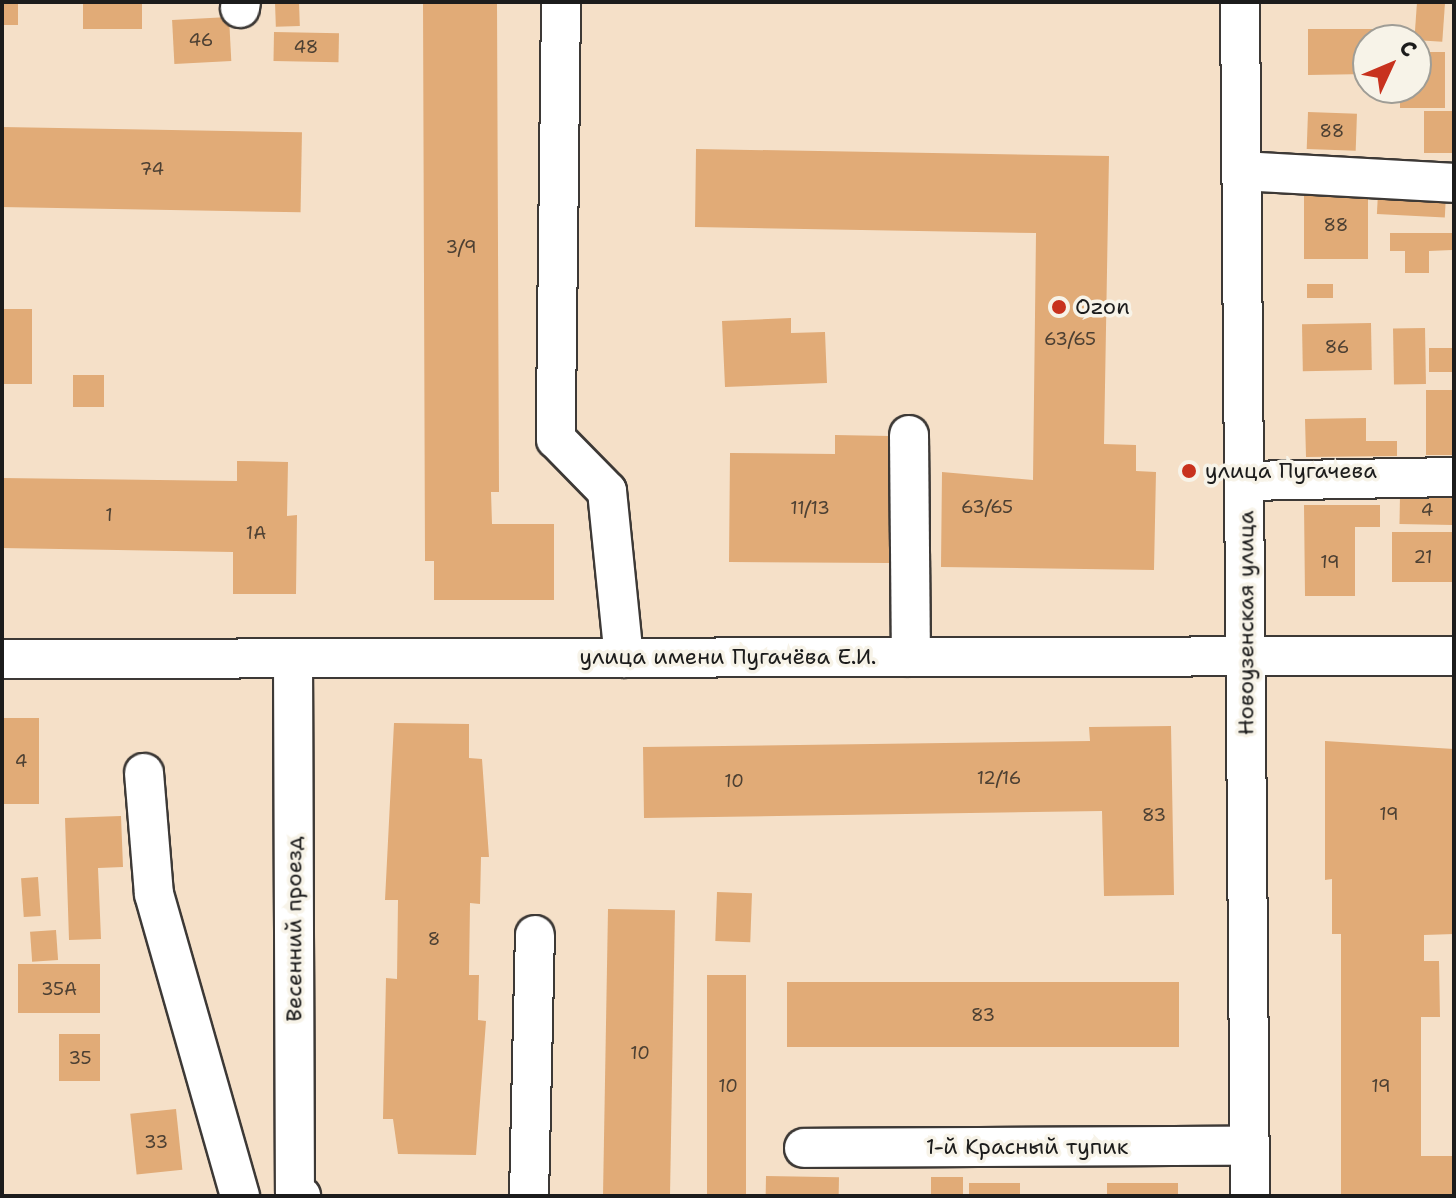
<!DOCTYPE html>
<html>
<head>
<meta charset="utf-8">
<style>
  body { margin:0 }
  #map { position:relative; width:1456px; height:1198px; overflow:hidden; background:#f5e0c8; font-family:"Shantell Sans",sans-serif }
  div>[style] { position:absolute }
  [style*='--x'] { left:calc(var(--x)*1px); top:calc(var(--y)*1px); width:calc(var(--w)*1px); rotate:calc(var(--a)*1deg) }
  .building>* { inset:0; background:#e1ab77; transform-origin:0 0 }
  .roads { filter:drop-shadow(2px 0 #3d3936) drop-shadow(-2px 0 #3d3936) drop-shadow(0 2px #3d3936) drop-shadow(0 -2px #3d3936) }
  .minor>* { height:38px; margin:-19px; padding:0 19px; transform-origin:19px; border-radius:19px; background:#fff }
  .dots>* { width:22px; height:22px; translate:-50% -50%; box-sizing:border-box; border:4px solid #f7f3e8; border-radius:50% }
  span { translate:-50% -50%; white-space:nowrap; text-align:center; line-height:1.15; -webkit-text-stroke:7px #f7f3e8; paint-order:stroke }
  .number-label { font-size:18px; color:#4d4033 }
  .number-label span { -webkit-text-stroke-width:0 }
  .poi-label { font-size:22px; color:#1c1c1c }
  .left { translate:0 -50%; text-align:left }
  .street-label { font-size:22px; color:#1c1c1c }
  .frame { position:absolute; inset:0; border:4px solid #1c1c1c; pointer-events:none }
  .north { position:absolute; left:1352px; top:24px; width:80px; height:80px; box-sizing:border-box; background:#f7f3e8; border:2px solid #9f9d96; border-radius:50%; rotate:46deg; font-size:22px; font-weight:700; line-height:32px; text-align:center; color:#1c1c1c }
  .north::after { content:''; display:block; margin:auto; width:28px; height:36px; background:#c8321e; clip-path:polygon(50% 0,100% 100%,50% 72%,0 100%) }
</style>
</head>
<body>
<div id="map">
  <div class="building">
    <div style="left:2px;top:2px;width:16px;height:23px"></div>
    <div style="left:83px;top:2px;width:59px;height:27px"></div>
    <div style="left:299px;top:2px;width:24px;height:24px;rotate:88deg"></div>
    <div style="clip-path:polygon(423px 2px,497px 2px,499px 492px,491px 492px,492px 524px,554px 524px,554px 600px,434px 600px,434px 561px,425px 561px)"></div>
    <div style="left:1417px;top:2px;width:28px;height:38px;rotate:4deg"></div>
    <div style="left:229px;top:17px;width:44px;height:57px;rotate:87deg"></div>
    <div style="clip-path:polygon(1308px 29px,1387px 29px,1387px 40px,1368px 40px,1368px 74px,1308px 75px)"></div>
    <div style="left:274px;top:32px;width:65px;height:29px;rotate:1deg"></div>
    <div style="clip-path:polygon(1416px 52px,1445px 52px,1445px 108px,1400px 108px,1400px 88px,1416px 88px)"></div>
    <div style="left:1454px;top:111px;width:42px;height:30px;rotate:90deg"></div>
    <div style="left:1308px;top:112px;width:49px;height:37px;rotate:2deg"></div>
    <div style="left:2px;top:127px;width:300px;height:80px;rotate:1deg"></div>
    <div style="clip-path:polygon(696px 149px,1109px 156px,1104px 444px,1136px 445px,1136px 471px,1156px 472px,1154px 570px,941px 567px,942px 472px,1033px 480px,1036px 233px,695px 227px)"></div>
    <div style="left:1368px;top:190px;width:69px;height:64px;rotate:90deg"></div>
    <div style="left:1378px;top:193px;width:68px;height:21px;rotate:3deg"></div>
    <div style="clip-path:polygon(1390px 233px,1452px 233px,1452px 250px,1429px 251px,1429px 273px,1405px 273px,1405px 251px,1390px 251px)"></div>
    <div style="left:1307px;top:284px;width:26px;height:14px"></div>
    <div style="left:2px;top:309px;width:30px;height:75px"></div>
    <div style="clip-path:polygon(791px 318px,791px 333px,825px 332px,827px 383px,725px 387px,722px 321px)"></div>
    <div style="left:1371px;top:323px;width:47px;height:69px;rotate:89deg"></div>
    <div style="left:1425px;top:328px;width:56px;height:32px;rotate:89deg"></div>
    <div style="left:1429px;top:348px;width:25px;height:24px"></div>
    <div style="left:73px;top:375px;width:31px;height:32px"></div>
    <div style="left:1426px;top:390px;width:28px;height:65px"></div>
    <div style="clip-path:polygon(1366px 418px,1366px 441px,1397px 441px,1397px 456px,1306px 457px,1305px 419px)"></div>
    <div style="clip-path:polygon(835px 435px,890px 436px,889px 563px,729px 562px,730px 453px,835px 454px)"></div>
    <div style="clip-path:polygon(237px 461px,288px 462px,287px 516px,297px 515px,296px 594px,233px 594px,233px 552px,2px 548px,2px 478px,237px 481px)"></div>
    <div style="left:1400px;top:495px;width:54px;height:29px;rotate:1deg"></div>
    <div style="clip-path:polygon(1304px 505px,1380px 505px,1380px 527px,1355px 527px,1355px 596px,1305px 596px)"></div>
    <div style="left:1454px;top:532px;width:50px;height:62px;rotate:90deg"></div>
    <div style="left:2px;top:718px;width:37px;height:86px"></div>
    <div style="clip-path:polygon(394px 723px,469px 724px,469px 758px,482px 759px,489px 857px,481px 857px,480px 904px,470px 903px,469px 975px,479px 975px,478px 1020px,486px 1021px,476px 1155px,398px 1154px,393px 1119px,383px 1119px,386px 978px,397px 979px,398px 900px,385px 900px)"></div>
    <div style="clip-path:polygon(1171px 726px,1174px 895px,1104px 896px,1102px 811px,644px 818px,643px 747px,1090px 741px,1089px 727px)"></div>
    <div style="clip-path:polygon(1325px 741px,1454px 749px,1454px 934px,1424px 935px,1424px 961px,1439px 961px,1440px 1017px,1421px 1017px,1421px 1156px,1454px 1156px,1454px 1196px,1341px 1196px,1341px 934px,1332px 934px,1332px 879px,1325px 880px)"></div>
    <div style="clip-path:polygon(121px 816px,123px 867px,98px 868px,101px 939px,69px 940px,65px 818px)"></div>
    <div style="left:38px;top:877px;width:39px;height:17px;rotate:86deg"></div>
    <div style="left:717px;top:892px;width:35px;height:49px;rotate:2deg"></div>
    <div style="left:608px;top:909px;width:67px;height:287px;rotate:1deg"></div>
    <div style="left:56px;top:930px;width:30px;height:26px;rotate:86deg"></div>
    <div style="left:100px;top:964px;width:49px;height:82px;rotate:90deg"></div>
    <div style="left:707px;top:975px;width:39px;height:221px"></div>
    <div style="left:787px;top:982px;width:392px;height:65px"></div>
    <div style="left:59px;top:1034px;width:41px;height:47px"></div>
    <div style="left:176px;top:1109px;width:61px;height:46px;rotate:84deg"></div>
    <div style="left:766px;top:1176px;width:73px;height:20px;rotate:1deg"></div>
    <div style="left:963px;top:1177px;width:19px;height:32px;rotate:90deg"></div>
    <div style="left:1020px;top:1183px;width:13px;height:51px;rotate:90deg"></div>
    <div style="left:1107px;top:1183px;width:71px;height:13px"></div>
  </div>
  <div class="roads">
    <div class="minor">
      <div style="--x:561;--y:2;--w:437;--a:90.7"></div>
      <div style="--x:556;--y:439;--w:73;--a:45.6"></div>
      <div style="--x:607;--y:491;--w:168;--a:84.2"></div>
      <div style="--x:1240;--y:2;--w:1194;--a:89.52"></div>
      <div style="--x:240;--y:8;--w:6;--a:-81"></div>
      <div style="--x:1242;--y:171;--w:212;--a:3.2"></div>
      <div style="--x:909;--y:435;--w:222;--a:89.5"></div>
      <div style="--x:1245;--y:481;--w:209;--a:-1.1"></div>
      <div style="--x:293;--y:658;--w:535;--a:89.79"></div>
      <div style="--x:295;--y:1193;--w:7;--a:27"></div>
      <div style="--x:2;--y:659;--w:1452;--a:-0.12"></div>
      <div style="--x:144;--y:773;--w:121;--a:85.3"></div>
      <div style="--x:154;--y:894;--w:314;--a:74.1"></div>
      <div style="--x:804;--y:1148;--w:446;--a:-0.3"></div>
      <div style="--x:529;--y:1196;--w:261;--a:-88.7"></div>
    </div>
  </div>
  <div class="dots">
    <div style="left:1059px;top:307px;background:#c8321e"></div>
    <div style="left:1189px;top:471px;background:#c8321e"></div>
  </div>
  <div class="number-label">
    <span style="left:201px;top:40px">46</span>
    <span style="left:306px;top:47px">48</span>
    <span style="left:1332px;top:131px">88</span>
    <span style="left:152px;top:169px">74</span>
    <span style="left:1336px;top:225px">88</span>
    <span style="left:461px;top:247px">3/9</span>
    <span style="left:1070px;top:339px">63/65</span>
    <span style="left:1337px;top:347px">86</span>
    <span style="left:987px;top:507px">63/65</span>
    <span style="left:810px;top:508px">11/13</span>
    <span style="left:1427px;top:510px">4</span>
    <span style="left:109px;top:515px">1</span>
    <span style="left:256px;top:533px">1А</span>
    <span style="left:1423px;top:557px">21</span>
    <span style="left:1330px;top:562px">19</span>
    <span style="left:21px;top:761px">4</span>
    <span style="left:999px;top:778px">12/16</span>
    <span style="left:734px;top:781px">10</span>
    <span style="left:1389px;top:814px">19</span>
    <span style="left:1154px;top:815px">83</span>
    <span style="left:434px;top:939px">8</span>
    <span style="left:59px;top:989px">35А</span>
    <span style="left:983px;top:1015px">83</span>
    <span style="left:640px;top:1053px">10</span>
    <span style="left:80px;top:1058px">35</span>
    <span style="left:728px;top:1086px">10</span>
    <span style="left:1381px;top:1086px">19</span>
    <span style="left:156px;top:1142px">33</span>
  </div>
  <div class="poi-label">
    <span class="left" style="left:1075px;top:307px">Ozon</span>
    <span class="left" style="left:1205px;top:471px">улица Пугачева</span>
  </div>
  <div class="street-label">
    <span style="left:1246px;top:623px;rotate:-90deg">Новоузенская улица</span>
    <span style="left:728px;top:657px">улица имени Пугачёва Е.И.</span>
    <span style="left:294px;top:929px;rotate:-90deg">Весенний проезд</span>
    <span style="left:1027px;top:1147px">1-й Красный тупик</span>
  </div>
  <div class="frame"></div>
  <div class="north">С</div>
</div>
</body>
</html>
